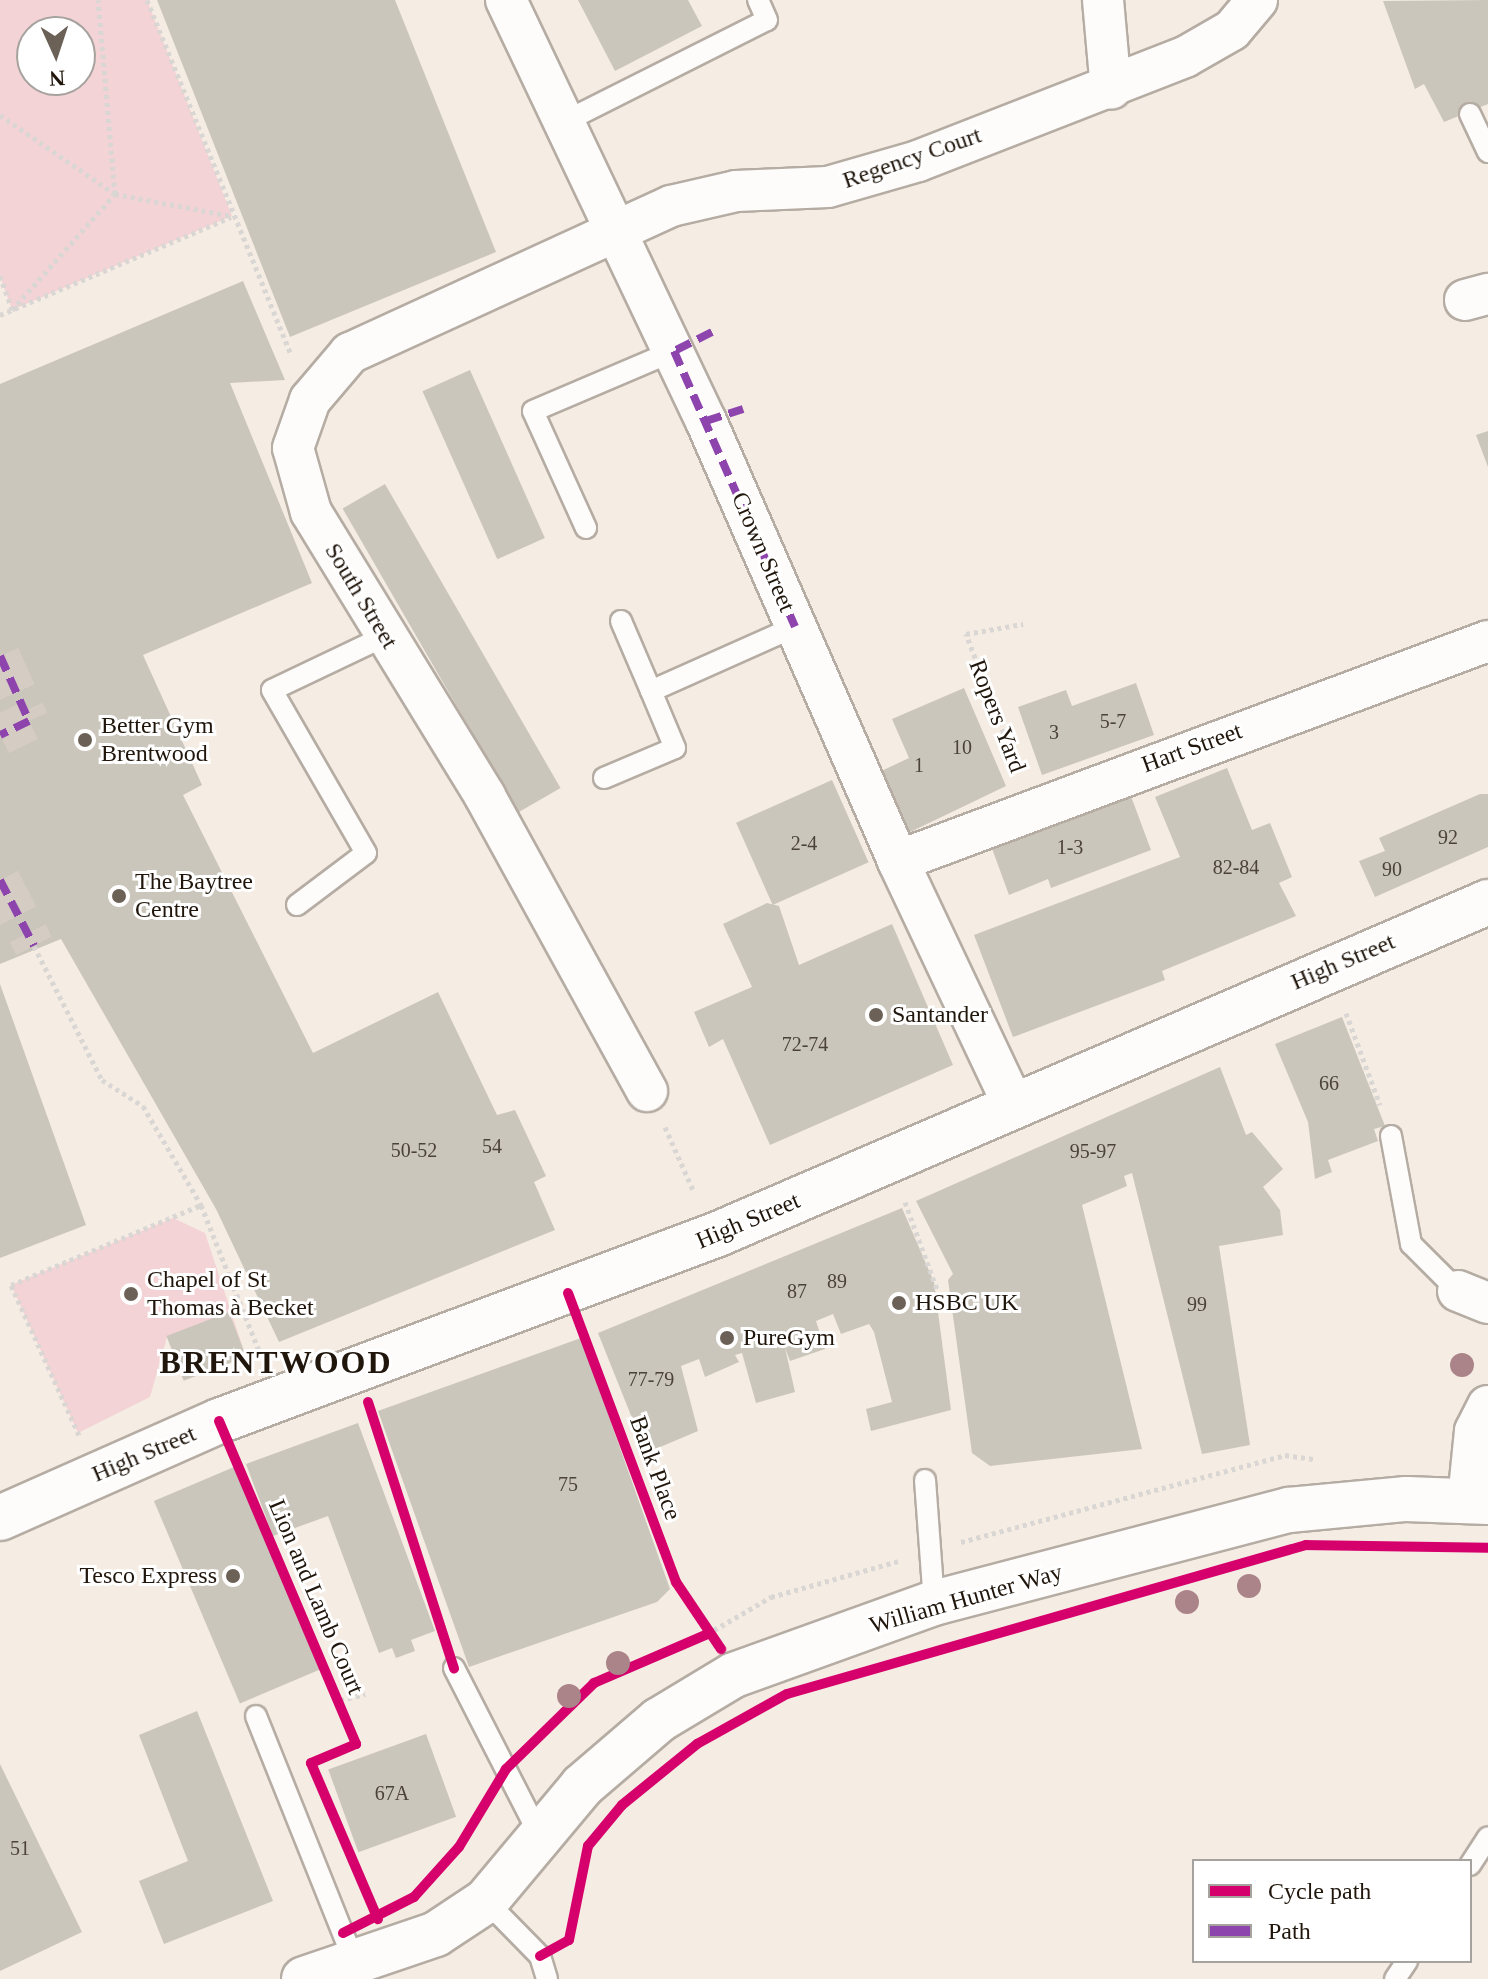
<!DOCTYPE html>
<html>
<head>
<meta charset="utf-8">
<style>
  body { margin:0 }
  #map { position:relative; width:1488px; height:1979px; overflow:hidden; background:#f5ece3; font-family:Georgia,serif }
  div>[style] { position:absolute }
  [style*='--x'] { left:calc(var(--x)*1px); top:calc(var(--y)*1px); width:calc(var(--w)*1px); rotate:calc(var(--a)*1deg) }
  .green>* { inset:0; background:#f3d3d6 }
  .building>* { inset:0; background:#cbc6bb; transform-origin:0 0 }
  .street-tunnel>* { height:40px; margin-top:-20px; transform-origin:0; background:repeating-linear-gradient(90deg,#d5ccc3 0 40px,transparent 0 60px) }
  .path>* { height:5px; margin-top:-2.5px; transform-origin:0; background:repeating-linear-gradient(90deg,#d9d6d4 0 4px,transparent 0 8px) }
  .roads { filter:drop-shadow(2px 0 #b5aca3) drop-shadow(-2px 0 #b5aca3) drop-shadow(0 2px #b5aca3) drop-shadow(0 -2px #b5aca3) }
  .lane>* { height:20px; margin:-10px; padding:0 10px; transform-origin:10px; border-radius:10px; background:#fefcfb }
  .street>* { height:40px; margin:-20px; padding:0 20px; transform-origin:20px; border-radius:20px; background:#fefcfb }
  .secondary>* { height:44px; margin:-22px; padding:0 22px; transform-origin:22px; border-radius:22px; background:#fefcfb }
  .primary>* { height:44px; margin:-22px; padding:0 22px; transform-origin:22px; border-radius:22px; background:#fefcfb }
  .quiet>* { height:8px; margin-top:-4px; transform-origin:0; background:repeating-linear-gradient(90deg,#8e44ad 0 16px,transparent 0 24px) }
  .cycleway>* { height:10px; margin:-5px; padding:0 5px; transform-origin:5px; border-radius:5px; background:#d6006c }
  .trees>* { width:24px; height:24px; margin:-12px; border-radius:50%; background:#ab848a }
  .dots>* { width:22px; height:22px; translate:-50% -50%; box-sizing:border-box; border:4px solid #fff; border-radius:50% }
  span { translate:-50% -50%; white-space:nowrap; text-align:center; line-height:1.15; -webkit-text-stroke:6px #fff; paint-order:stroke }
  .number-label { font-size:20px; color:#4b4238 }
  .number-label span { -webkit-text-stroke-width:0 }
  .street-label { font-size:24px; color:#20160c }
  .poi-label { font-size:24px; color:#20160c }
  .left { translate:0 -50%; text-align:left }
  .right { translate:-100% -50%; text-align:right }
  .district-label { font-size:32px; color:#20160c; font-weight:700; letter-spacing:2px }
  .legend { position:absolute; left:1192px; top:1859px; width:280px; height:104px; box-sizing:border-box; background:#fff; border:2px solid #a6a29e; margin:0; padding:10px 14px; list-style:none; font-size:24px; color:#20160c }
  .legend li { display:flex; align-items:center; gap:16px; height:40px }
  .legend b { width:40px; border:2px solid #a6a29e }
  .north { position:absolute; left:16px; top:16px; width:80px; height:80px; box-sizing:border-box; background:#fff; border:2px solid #a6a29e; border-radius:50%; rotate:177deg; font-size:22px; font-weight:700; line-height:32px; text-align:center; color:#20160c }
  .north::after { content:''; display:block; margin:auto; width:28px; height:36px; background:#6b6157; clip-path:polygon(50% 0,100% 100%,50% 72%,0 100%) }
</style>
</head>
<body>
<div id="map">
  <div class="green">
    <div style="clip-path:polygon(evenodd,0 0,147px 0,232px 216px,12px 310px,0 276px,0 0,32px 32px,80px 32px,80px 80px,32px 80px,32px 32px)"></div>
    <div style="clip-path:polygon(173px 1218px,205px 1233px,246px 1357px,229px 1313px,167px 1337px,150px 1397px,78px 1433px,11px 1285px)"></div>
  </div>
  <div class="building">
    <div style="clip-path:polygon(157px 0,395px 0,496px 252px,290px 337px)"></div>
    <div style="clip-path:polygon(578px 0,688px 0,702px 26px,615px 71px)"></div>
    <div style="clip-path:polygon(1488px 0,1488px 104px,1444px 122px,1424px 84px,1415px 89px,1383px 1px)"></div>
    <div style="clip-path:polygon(243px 281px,285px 380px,230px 383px,312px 583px,143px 655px,202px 785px,183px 795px,313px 1053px,438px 992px,497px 1115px,515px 1110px,546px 1176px,534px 1182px,555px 1230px,279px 1342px,216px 1209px,61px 939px,0 964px,0 384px)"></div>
    <div style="left:470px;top:370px;width:184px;height:52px;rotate:66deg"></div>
    <div style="clip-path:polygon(1488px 431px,1488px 467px,1476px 435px)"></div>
    <div style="left:385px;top:484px;width:351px;height:49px;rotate:60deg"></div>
    <div style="clip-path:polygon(1136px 683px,1154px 735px,1042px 775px,1018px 707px,1066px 690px,1072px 706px)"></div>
    <div style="clip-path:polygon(964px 688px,1006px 786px,904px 835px,877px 773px,909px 758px,892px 719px)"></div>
    <div style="clip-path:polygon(1227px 768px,1252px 830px,1270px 823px,1292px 877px,1279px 883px,1296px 916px,1162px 971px,1165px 980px,1013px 1037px,974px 935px,1180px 857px,1155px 797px)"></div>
    <div style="left:832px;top:780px;width:90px;height:105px;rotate:66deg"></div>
    <div style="clip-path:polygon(1129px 791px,1151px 850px,1051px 888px,1048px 879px,1009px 895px,990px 843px)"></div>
    <div style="clip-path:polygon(1480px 794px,1488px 794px,1488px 847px,1375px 897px,1359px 861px,1385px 851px,1379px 838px)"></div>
    <div style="clip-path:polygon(767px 903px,779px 906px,799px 965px,892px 924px,953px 1065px,770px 1145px,723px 1039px,709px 1047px,694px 1012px,752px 987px,723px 924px)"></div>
    <div style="clip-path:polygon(0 984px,86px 1225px,0 1258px)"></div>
    <div style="clip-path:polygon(1342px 1017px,1385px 1126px,1374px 1129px,1378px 1141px,1328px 1160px,1332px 1172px,1315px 1179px,1308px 1122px,1275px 1044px)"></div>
    <div style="clip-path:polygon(1220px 1067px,1246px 1135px,1252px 1132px,1283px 1169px,1263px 1187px,1280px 1210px,1283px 1235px,1219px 1246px,1250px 1445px,1202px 1454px,1132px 1173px,1124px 1176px,1127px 1186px,1082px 1205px,1142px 1449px,990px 1466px,972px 1453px,948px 1280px,953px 1274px,916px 1201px)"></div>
    <div style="clip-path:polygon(902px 1208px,934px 1282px,951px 1410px,871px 1431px,866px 1409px,892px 1402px,874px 1332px,869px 1324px,841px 1334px,833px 1314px,816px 1321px,825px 1349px,790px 1361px,785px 1348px,795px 1392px,756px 1403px,742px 1353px,735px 1355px,739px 1362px,705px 1377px,699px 1359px,681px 1366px,698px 1431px,646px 1453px,598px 1333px)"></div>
    <div style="left:229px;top:1312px;width:48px;height:67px;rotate:69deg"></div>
    <div style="clip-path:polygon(581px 1338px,670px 1589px,657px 1602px,469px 1667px,378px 1411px)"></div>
    <div style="clip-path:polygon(358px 1423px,435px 1631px,411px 1640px,415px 1651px,396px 1658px,392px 1648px,379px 1653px,328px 1516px,273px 1536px,246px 1464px)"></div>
    <div style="left:234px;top:1467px;width:220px;height:87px;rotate:67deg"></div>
    <div style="clip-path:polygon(197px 1711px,273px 1901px,164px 1944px,139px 1881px,188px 1861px,139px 1735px)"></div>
    <div style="left:426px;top:1734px;width:88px;height:104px;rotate:70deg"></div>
    <div style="clip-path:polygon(0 1764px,82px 1932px,0 1971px)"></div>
  </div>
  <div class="street-tunnel">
    <div style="--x:0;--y:656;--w:71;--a:66"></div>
    <div style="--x:29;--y:721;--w:32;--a:154"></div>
    <div style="--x:0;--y:880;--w:74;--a:62.7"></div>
  </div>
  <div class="path">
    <div style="--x:147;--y:0;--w:382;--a:67.9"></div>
    <div style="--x:0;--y:115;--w:140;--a:34.5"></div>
    <div style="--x:115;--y:194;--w:118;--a:10.7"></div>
    <div style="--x:0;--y:276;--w:35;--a:70"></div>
    <div style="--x:12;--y:310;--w:155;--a:-48.4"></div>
    <div style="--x:115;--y:194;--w:195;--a:-95"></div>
    <div style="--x:0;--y:315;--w:251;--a:-23"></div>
    <div style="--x:1018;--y:770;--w:146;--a:-110.9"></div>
    <div style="--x:966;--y:634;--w:58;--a:-10"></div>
    <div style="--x:34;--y:946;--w:150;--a:63.1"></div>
    <div style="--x:102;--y:1080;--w:49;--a:32.4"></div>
    <div style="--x:143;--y:1106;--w:115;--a:59.6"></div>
    <div style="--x:201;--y:1205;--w:165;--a:68.3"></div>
    <div style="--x:1346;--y:1013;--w:98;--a:69.7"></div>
    <div style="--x:665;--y:1127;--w:71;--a:66"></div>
    <div style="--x:905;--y:1202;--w:119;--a:69.9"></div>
    <div style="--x:79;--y:1435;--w:165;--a:-114.4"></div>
    <div style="--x:11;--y:1285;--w:206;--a:-22.8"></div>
    <div style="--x:961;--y:1542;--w:335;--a:-15"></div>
    <div style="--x:1285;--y:1455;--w:30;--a:8"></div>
    <div style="--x:714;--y:1630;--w:66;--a:-30.1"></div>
    <div style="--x:771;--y:1597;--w:132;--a:-15.8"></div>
    <div style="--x:340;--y:1700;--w:26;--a:-13"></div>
  </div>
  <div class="roads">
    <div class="lane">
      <div style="--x:1470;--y:114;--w:42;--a:64.7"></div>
      <div style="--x:562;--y:123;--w:229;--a:-26.7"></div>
      <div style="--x:767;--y:20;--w:22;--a:-114"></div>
      <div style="--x:586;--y:528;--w:128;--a:-114.4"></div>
      <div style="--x:533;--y:411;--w:153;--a:-23.1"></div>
      <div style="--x:621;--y:621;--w:76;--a:66.8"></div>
      <div style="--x:651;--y:691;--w:158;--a:-24"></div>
      <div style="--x:604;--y:778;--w:77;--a:-22.9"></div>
      <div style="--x:675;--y:748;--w:62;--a:-112.8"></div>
      <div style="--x:297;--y:905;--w:86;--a:-37"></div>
      <div style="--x:366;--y:853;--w:188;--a:-120"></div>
      <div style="--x:272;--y:690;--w:125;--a:-25.5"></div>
      <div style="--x:1391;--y:1136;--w:110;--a:79.5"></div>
      <div style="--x:1411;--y:1244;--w:66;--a:45"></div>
      <div style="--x:925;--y:1480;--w:123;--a:85.8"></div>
      <div style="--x:454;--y:1668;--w:189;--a:62.9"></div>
      <div style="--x:256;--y:1716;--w:264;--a:68.2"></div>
      <div style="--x:1470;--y:1865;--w:33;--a:-57"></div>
      <div style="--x:486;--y:1901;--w:77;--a:45.5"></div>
      <div style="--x:540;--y:1956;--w:24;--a:73"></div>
      <div style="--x:1395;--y:1979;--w:22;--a:-56"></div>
    </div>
    <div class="street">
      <div style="--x:506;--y:0;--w:466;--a:64.6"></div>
      <div style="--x:706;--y:421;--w:480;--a:66.4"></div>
      <div style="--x:898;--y:861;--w:271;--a:64.7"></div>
      <div style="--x:1103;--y:0;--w:89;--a:84.9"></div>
      <div style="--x:1465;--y:300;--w:24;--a:-15"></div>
      <div style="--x:898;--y:861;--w:630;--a:-20.45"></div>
      <div style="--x:647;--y:1091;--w:337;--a:-118.8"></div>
      <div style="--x:485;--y:796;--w:333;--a:-121.5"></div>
      <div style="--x:311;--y:512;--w:66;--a:-105.7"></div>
      <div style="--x:293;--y:448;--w:51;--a:-70.5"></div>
      <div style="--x:310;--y:400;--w:62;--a:-49.6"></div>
      <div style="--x:350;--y:353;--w:353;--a:-24.6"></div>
      <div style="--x:671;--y:206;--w:67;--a:-13"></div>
      <div style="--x:736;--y:191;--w:92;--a:-2.5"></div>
      <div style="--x:828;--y:187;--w:94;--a:-16.1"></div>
      <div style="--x:918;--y:161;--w:287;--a:-21.3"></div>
      <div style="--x:1185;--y:57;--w:54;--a:-29.9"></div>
      <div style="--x:1232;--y:30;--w:39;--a:-50"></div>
      <div style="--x:1458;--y:1291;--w:32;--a:22"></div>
      <div style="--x:1468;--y:1500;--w:69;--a:-84.2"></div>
      <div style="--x:1475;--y:1431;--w:28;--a:-63"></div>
    </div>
    <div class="secondary">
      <div style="--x:304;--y:1979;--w:139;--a:-18.8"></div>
      <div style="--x:436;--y:1934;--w:60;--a:-33.4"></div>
      <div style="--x:486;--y:1901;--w:150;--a:-50.1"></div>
      <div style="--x:582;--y:1786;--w:101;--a:-40.6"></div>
      <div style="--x:659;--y:1720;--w:87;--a:-31"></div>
      <div style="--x:734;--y:1675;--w:213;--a:-19.8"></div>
      <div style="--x:934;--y:1603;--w:367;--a:-14.7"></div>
      <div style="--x:1289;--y:1510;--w:118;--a:-5.4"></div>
      <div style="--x:1406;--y:1499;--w:82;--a:2.1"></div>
    </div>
    <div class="primary">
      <div style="--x:0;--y:1518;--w:240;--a:-23.9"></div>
      <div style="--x:219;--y:1421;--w:533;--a:-20.54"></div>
      <div style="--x:718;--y:1234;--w:839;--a:-23.32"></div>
    </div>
  </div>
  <div class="quiet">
    <div style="--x:712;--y:332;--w:42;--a:153.4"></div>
    <div style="--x:674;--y:351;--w:301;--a:66.3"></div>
    <div style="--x:706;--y:421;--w:39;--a:-18"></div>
    <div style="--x:0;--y:656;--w:71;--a:66"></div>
    <div style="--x:29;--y:721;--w:32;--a:154"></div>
    <div style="--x:0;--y:880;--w:74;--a:62.7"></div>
  </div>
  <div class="cycleway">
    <div style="--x:568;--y:1293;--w:309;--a:69.5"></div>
    <div style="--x:676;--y:1582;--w:81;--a:56.1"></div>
    <div style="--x:368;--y:1402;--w:280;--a:72.1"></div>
    <div style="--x:219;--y:1421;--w:351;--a:67"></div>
    <div style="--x:356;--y:1744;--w:49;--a:157.1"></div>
    <div style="--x:311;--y:1763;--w:170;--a:66.8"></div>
    <div style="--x:343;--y:1933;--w:80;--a:-26.9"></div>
    <div style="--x:414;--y:1897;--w:67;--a:-48"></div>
    <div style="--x:459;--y:1847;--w:91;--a:-58.9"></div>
    <div style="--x:506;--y:1769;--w:123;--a:-44.3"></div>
    <div style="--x:594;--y:1683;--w:126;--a:-23.3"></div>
    <div style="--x:540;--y:1956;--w:33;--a:-29"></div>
    <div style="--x:569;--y:1940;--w:96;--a:-78.6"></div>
    <div style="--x:588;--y:1846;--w:53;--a:-50.3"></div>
    <div style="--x:622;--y:1805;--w:97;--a:-39.1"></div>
    <div style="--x:697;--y:1744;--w:103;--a:-29.1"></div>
    <div style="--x:787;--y:1694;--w:540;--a:-16.02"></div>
    <div style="--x:1306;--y:1545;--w:182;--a:0.9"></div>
  </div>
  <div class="trees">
    <div style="left:1462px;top:1365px"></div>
    <div style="left:1249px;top:1586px"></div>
    <div style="left:1187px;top:1602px"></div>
    <div style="left:618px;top:1663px"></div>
    <div style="left:569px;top:1696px"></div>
  </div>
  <div class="dots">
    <div style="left:85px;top:740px;background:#6b6157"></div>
    <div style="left:119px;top:896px;background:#6b6157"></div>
    <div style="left:876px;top:1015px;background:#6b6157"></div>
    <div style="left:131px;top:1294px;background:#6b6157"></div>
    <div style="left:899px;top:1303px;background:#6b6157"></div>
    <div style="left:727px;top:1338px;background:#6b6157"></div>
    <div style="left:233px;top:1576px;background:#6b6157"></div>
  </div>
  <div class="number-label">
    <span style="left:1113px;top:721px">5-7</span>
    <span style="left:1054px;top:732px">3</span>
    <span style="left:962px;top:747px">10</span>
    <span style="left:919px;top:765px">1</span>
    <span style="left:1448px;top:837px">92</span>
    <span style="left:804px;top:843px">2-4</span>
    <span style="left:1070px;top:847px">1-3</span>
    <span style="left:1236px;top:867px">82-84</span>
    <span style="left:1392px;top:869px">90</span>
    <span style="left:805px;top:1044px">72-74</span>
    <span style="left:1329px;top:1083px">66</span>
    <span style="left:492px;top:1146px">54</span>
    <span style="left:414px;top:1150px">50-52</span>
    <span style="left:1093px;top:1151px">95-97</span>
    <span style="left:837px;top:1281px">89</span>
    <span style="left:797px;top:1291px">87</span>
    <span style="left:1197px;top:1304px">99</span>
    <span style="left:651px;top:1379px">77-79</span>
    <span style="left:568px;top:1484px">75</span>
    <span style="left:392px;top:1793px">67A</span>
    <span style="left:20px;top:1848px">51</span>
  </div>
  <div class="street-label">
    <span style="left:912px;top:158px;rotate:-19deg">Regency Court</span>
    <span style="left:763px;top:552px;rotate:67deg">Crown Street</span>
    <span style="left:361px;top:596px;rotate:59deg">South Street</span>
    <span style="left:997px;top:716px;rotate:69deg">Ropers Yard</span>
    <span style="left:1192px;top:748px;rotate:-20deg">Hart Street</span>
    <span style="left:1343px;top:962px;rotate:-23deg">High Street</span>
    <span style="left:748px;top:1221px;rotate:-23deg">High Street</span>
    <span style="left:144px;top:1454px;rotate:-23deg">High Street</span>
    <span style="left:655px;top:1468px;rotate:70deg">Bank Place</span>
    <span style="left:316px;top:1597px;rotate:67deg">Lion and Lamb Court</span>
    <span style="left:966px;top:1599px;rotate:-16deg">William Hunter Way</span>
  </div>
  <div class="poi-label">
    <span class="left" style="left:101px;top:740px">Better Gym<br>Brentwood</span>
    <span class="left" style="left:135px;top:896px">The Baytree<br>Centre</span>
    <span class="left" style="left:892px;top:1015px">Santander</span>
    <span class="left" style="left:147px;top:1294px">Chapel of St<br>Thomas à Becket</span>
    <span class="left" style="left:915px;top:1303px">HSBC UK</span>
    <span class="left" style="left:743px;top:1338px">PureGym</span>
    <span class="right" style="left:217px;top:1576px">Tesco Express</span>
  </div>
  <div class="district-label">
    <span style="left:276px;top:1362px">BRENTWOOD</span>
  </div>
  <ul class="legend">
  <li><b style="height:10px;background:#d6006c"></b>Cycle path</li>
  <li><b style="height:10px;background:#8e44ad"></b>Path</li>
  </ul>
  <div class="north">N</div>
</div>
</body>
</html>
